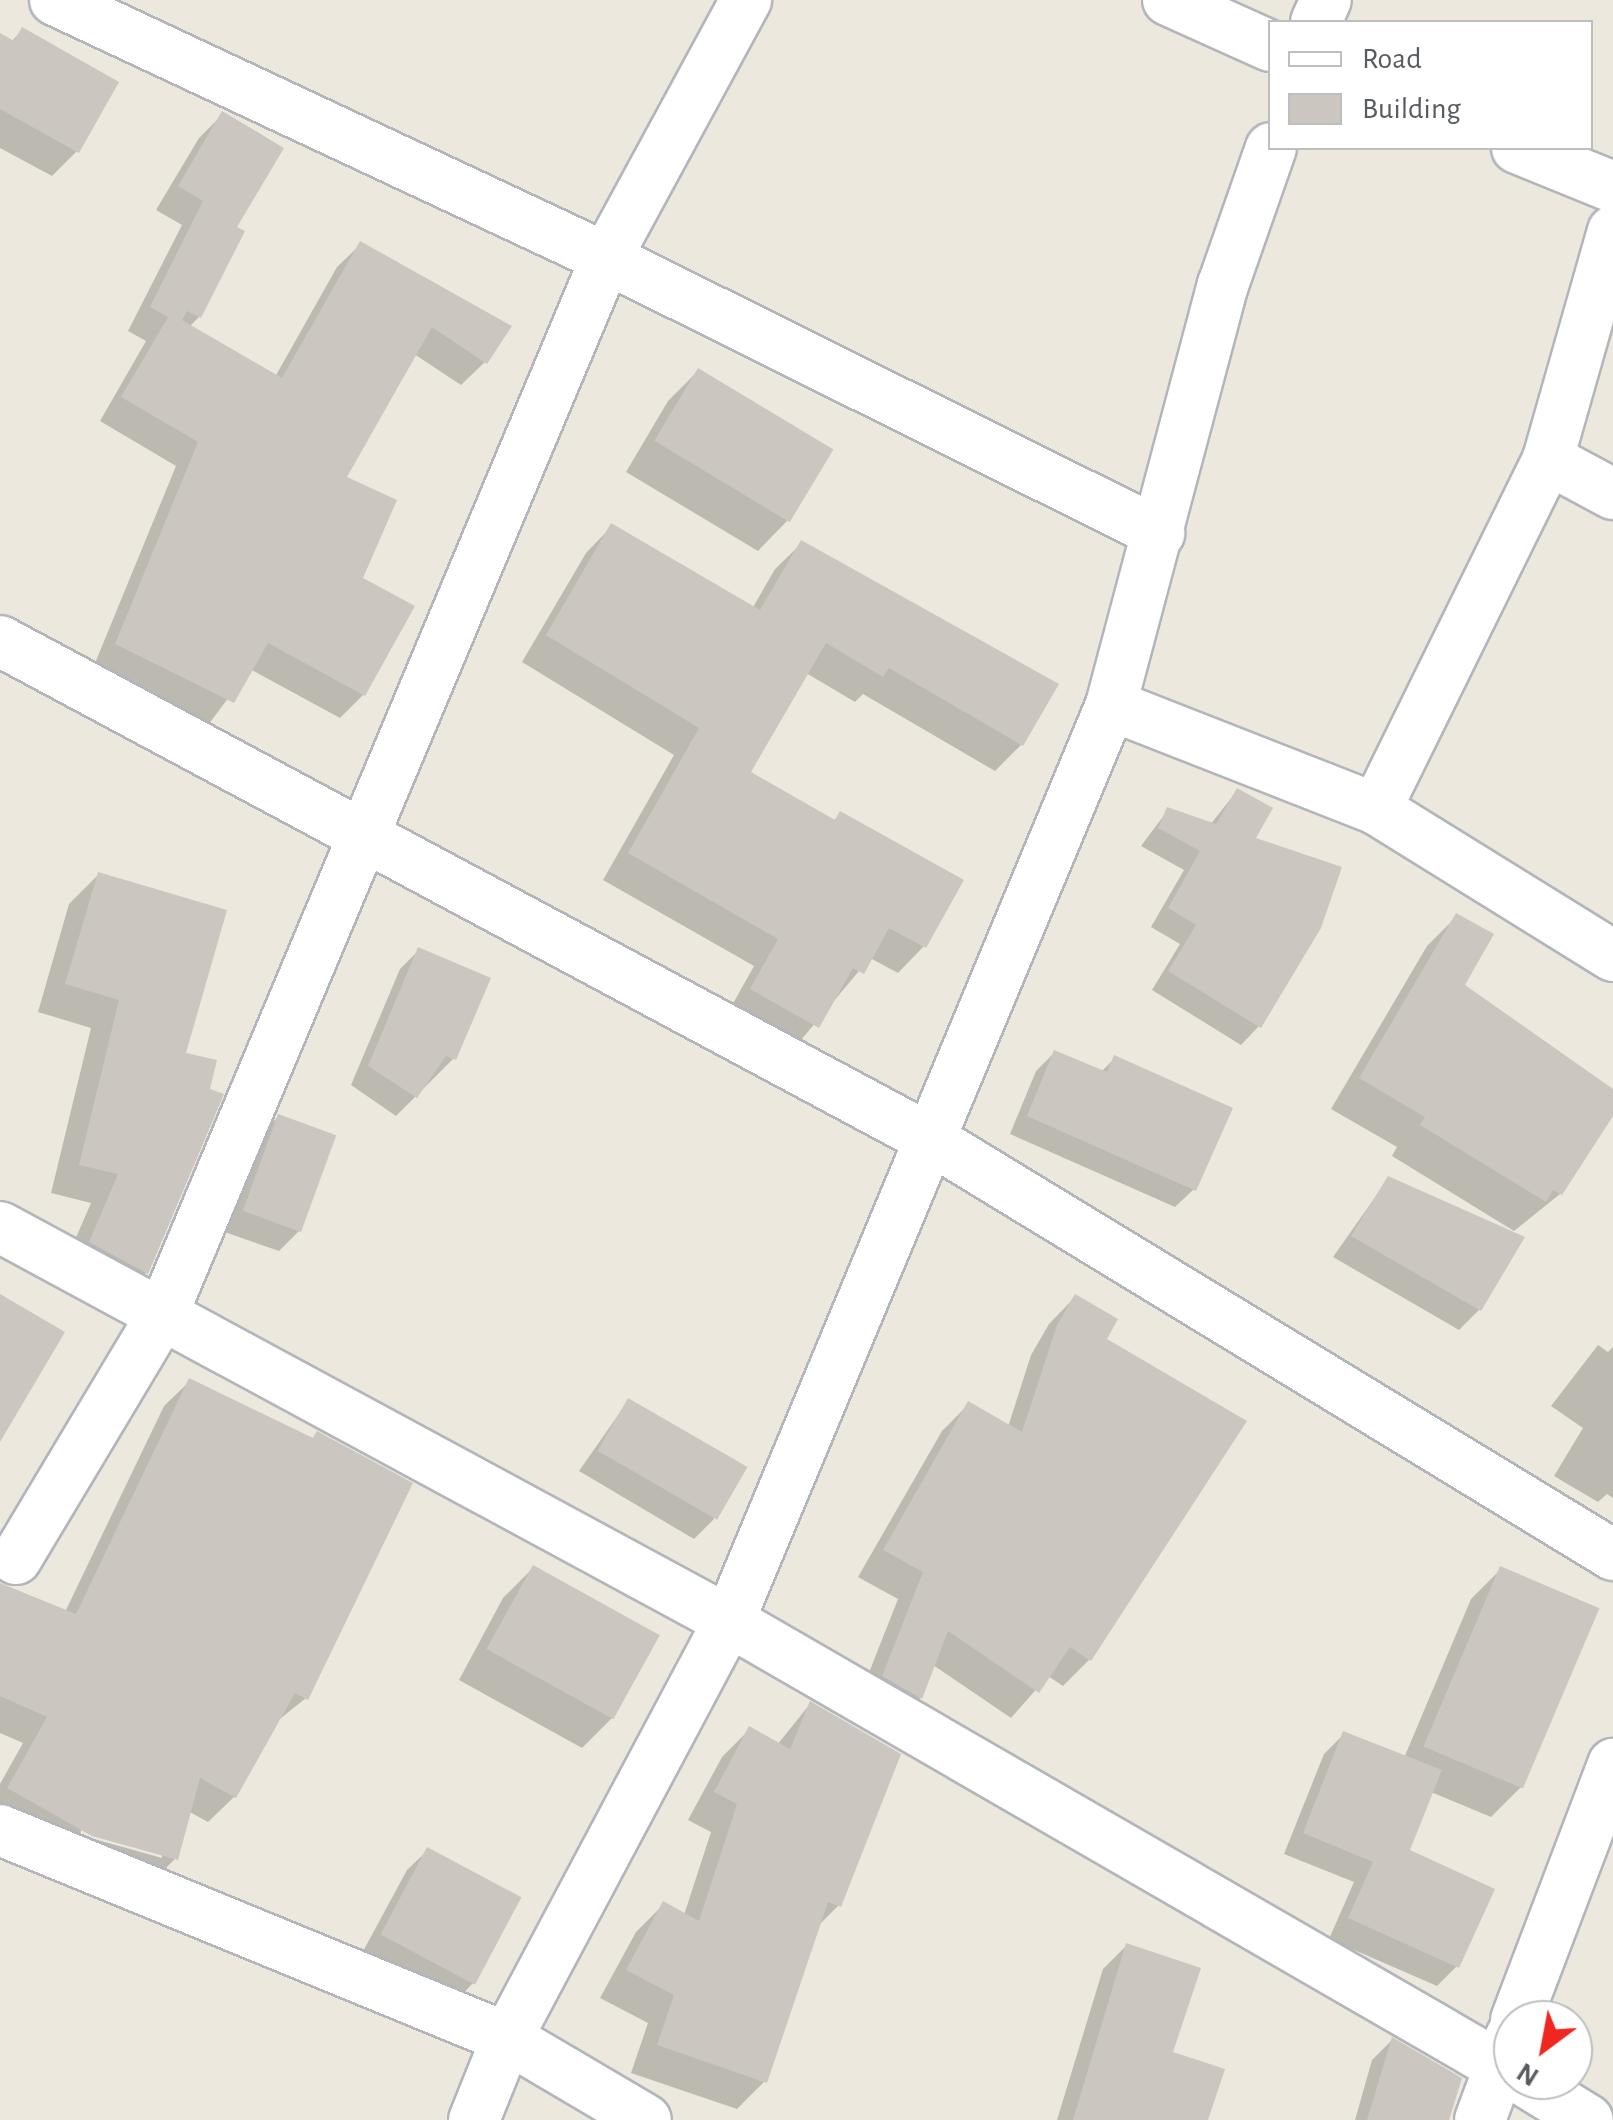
<!DOCTYPE html>
<html>
<head>
<meta charset="utf-8">
<style>
  body { margin:0 }
  #map { position:relative; width:1613px; height:2120px; overflow:hidden; background:#ece8de; font-family:"Alegreya Sans",sans-serif }
  div>[style] { position:absolute }
  [style*='--x'] { left:calc(var(--x)*1px); top:calc(var(--y)*1px); width:calc(var(--w)*1px); rotate:calc(var(--a)*1deg) }
  .shadow>* { inset:0; background:#0003 }
  .building>* { inset:0; background:#cbc6c0; transform-origin:0 0 }
  .roads { filter:drop-shadow(2px 0 #b2b6ba) drop-shadow(-2px 0 #b2b6ba) drop-shadow(0 2px #b2b6ba) drop-shadow(0 -2px #b2b6ba) }
  .minor>* { height:50px; margin:-25px; padding:0 25px; transform-origin:25px; border-radius:25px; background:#fff }
  span { translate:-50% -50%; white-space:nowrap; text-align:center; line-height:1.15; -webkit-text-stroke:10px #fff; paint-order:stroke }
  .legend { position:absolute; left:1268px; top:20px; width:325px; height:130px; box-sizing:border-box; background:#fff; border:2px solid #bcbebf; margin:0; padding:12px 18px; list-style:none; font-size:30px; color:#585c60 }
  .legend li { display:flex; align-items:center; gap:20px; height:50px }
  .legend b { width:50px; border:2px solid #bcbebf }
  .north { position:absolute; left:1493px; top:2000px; width:100px; height:100px; box-sizing:border-box; background:#fff; border:2px solid #bcbebf; border-radius:50%; rotate:212deg; font-size:28px; font-weight:700; line-height:40px; text-align:center; color:#585c60 }
  .north::after { content:''; display:block; margin:auto; width:35px; height:45px; background:#ef2721; clip-path:polygon(50% 0,100% 100%,50% 72%,0 100%) }
</style>
</head>
<body>
<div id="map">
  <div class="shadow">
    <div style="clip-path:polygon(22px 30px,77px 151px,52px 176px,0 148px,0 36px,11px 42px)"></div>
    <div style="clip-path:polygon(222px 115px,233px 228px,199px 317px,189px 327px,275px 377px,337px 267px,361px 244px,485px 362px,461px 385px,414px 354px,343px 479px,360px 579px,363px 695px,340px 718px,250px 669px,208px 725px,93px 668px,176px 466px,100px 421px,146px 341px,128px 331px,182px 225px,156px 210px,199px 138px)"></div>
    <div style="clip-path:polygon(698px 371px,787px 521px,758px 551px,626px 472px,668px 401px)"></div>
    <div style="clip-path:polygon(612px 526px,752px 609px,775px 569px,802px 543px,1021px 745px,995px 771px,863px 694px,855px 702px,806px 673px,748px 772px,833px 821px,841px 814px,924px 946px,898px 973px,870px 958px,790px 1053px,726px 1016px,754px 966px,603px 880px,674px 755px,522px 662px,586px 553px)"></div>
    <div style="clip-path:polygon(1237px 791px,1252px 839px,1259px 1026px,1241px 1045px,1152px 990px,1180px 944px,1151px 927px,1184px 870px,1141px 846px,1168px 810px,1210px 825px)"></div>
    <div style="clip-path:polygon(98px 875px,182px 1054px,207px 1091px,220px 1096px,146px 1273px,117px 1302px,61px 1272px,91px 1203px,51px 1193px,91px 1028px,38px 1012px,69px 904px)"></div>
    <div style="clip-path:polygon(1457px 916px,1461px 986px,1613px 1092px,1613px 1112px,1560px 1194px,1514px 1231px,1392px 1156px,1397px 1147px,1331px 1109px,1427px 946px)"></div>
    <div style="clip-path:polygon(419px 950px,488px 980px,453px 1059px,396px 1116px,351px 1085px,400px 969px)"></div>
    <div style="clip-path:polygon(1055px 1052px,1101px 1072px,1115px 1058px,1194px 1189px,1175px 1207px,1010px 1134px,1036px 1071px)"></div>
    <div style="clip-path:polygon(278px 1117px,299px 1231px,279px 1251px,219px 1230px,258px 1137px)"></div>
    <div style="clip-path:polygon(1388px 1179px,1479px 1310px,1459px 1330px,1333px 1257px)"></div>
    <div style="clip-path:polygon(1075px 1297px,1089px 1660px,1063px 1686px,1048px 1676px,1011px 1718px,933px 1665px,920px 1698px,893px 1724px,857px 1703px,898px 1599px,858px 1577px,942px 1431px,969px 1404px,1008px 1427px,1031px 1355px,1049px 1324px)"></div>
    <div style="clip-path:polygon(1598px 1345px,1608px 1352px,1613px 1347px,1613px 1498px,1607px 1494px,1598px 1502px,1554px 1476px,1583px 1428px,1551px 1406px)"></div>
    <div style="clip-path:polygon(evenodd,190px 1381px,306px 1698px,276px 1722px,234px 1797px,208px 1822px,188px 1811px,176px 1858px,150px 1884px,0 1824px,0 1784px,23px 1743px,0 1733px,0 1584px,65px 1612px,164px 1406px,190px 1381px,81px 1830px,162px 1853px,162px 1858px,80px 1835px,81px 1830px)"></div>
    <div style="clip-path:polygon(628px 1401px,714px 1519px,694px 1539px,579px 1471px)"></div>
    <div style="clip-path:polygon(533px 1568px,612px 1718px,582px 1748px,459px 1680px,503px 1598px)"></div>
    <div style="clip-path:polygon(1501px 1569px,1521px 1787px,1491px 1817px,1431px 1792px,1406px 1851px,1457px 1966px,1437px 1986px,1329px 1939px,1354px 1882px,1284px 1854px,1324px 1754px,1344px 1734px,1404px 1758px,1471px 1599px)"></div>
    <div style="clip-path:polygon(810px 1704px,839px 1905px,817px 1927px,765px 2081px,737px 2109px,631px 2073px,648px 2023px,600px 1998px,636px 1932px,664px 1904px,684px 1915px,711px 1832px,688px 1820px,722px 1757px,750px 1729px,777px 1745px)"></div>
    <div style="clip-path:polygon(428px 1850px,473px 1983px,453px 2004px,361px 1955px,407px 1870px)"></div>
    <div style="clip-path:polygon(1127px 1945px,1170px 2054px,1206px 2120px,1057px 2120px,1103px 1969px)"></div>
    <div style="clip-path:polygon(1392px 2040px,1447px 2120px,1355px 2120px,1372px 2060px)"></div>
  </div>
  <div class="building">
    <div style="clip-path:polygon(22px 27px,119px 82px,79px 153px,0 109px,0 33px,14px 41px)"></div>
    <div style="clip-path:polygon(222px 111px,284px 148px,237px 227px,245px 231px,201px 318px,187px 311px,182px 320px,282px 378px,360px 241px,512px 326px,487px 364px,432px 327px,347px 477px,397px 500px,363px 578px,415px 606px,365px 696px,268px 643px,234px 703px,115px 644px,198px 442px,121px 397px,168px 317px,150px 307px,203px 201px,178px 186px)"></div>
    <div style="left:698px;top:368px;width:158px;height:85px;rotate:31deg"></div>
    <div style="clip-path:polygon(611px 523px,760px 610px,801px 540px,1059px 684px,1023px 746px,889px 668px,883px 677px,826px 643px,751px 772px,835px 820px,840px 811px,964px 880px,926px 948px,889px 928px,864px 974px,853px 968px,819px 1028px,750px 989px,778px 939px,628px 853px,699px 728px,546px 635px)"></div>
    <div style="clip-path:polygon(1237px 788px,1273px 808px,1256px 838px,1342px 867px,1321px 928px,1261px 1028px,1168px 971px,1196px 925px,1168px 908px,1200px 851px,1158px 828px,1167px 807px,1216px 824px)"></div>
    <div style="clip-path:polygon(98px 872px,227px 910px,186px 1053px,217px 1060px,210px 1089px,224px 1094px,148px 1274px,89px 1242px,118px 1174px,79px 1165px,119px 1000px,65px 984px)"></div>
    <div style="clip-path:polygon(1456px 913px,1494px 934px,1465px 985px,1613px 1089px,1613px 1116px,1562px 1195px,1553px 1190px,1546px 1202px,1420px 1125px,1425px 1117px,1359px 1078px)"></div>
    <div style="clip-path:polygon(418px 947px,491px 978px,456px 1060px,446px 1056px,417px 1098px,368px 1066px)"></div>
    <div style="clip-path:polygon(1054px 1050px,1107px 1072px,1114px 1055px,1233px 1108px,1196px 1191px,1027px 1116px)"></div>
    <div style="left:278px;top:1114px;width:62px;height:103px;rotate:20deg"></div>
    <div style="clip-path:polygon(1388px 1176px,1525px 1237px,1481px 1311px,1351px 1236px)"></div>
    <div style="clip-path:polygon(0 1294px,65px 1332px,0 1442px)"></div>
    <div style="clip-path:polygon(1075px 1294px,1118px 1319px,1107px 1339px,1247px 1421px,1091px 1661px,1070px 1647px,1039px 1693px,948px 1631px,922px 1699px,882px 1676px,923px 1572px,883px 1550px,968px 1401px,1022px 1432px,1057px 1325px)"></div>
    <div style="clip-path:polygon(189px 1378px,313px 1438px,317px 1431px,413px 1483px,308px 1700px,295px 1693px,236px 1798px,200px 1778px,178px 1860px,92px 1836px,7px 1788px,47px 1717px,0 1696px,0 1583px,76px 1614px)"></div>
    <div style="left:628px;top:1398px;width:138px;height:61px;rotate:30deg"></div>
    <div style="left:533px;top:1565px;width:145px;height:96px;rotate:29deg"></div>
    <div style="left:1500px;top:1566px;width:108px;height:196px;rotate:23deg"></div>
    <div style="clip-path:polygon(810px 1701px,901px 1754px,841px 1907px,828px 1902px,767px 2083px,657px 2045px,674px 1995px,626px 1970px,663px 1901px,699px 1921px,737px 1804px,714px 1792px,749px 1726px,790px 1749px)"></div>
    <div style="clip-path:polygon(1343px 1731px,1442px 1770px,1410px 1850px,1495px 1889px,1459px 1968px,1348px 1918px,1373px 1862px,1303px 1833px)"></div>
    <div style="left:427px;top:1847px;width:107px;height:99px;rotate:28deg"></div>
    <div style="clip-path:polygon(1126px 1943px,1201px 1968px,1173px 2052px,1225px 2069px,1208px 2120px,1073px 2120px)"></div>
    <div style="clip-path:polygon(1392px 2037px,1462px 2078px,1449px 2120px,1367px 2120px)"></div>
  </div>
  <div class="roads">
    <div class="minor">
      <div style="--x:55;--y:0;--w:608;--a:25.09"></div>
      <div style="--x:606;--y:258;--w:618;--a:26.44"></div>
      <div style="--x:1168;--y:0;--w:112;--a:24.3"></div>
      <div style="--x:1316;--y:22;--w:24;--a:-66"></div>
      <div style="--x:1517;--y:148;--w:104;--a:22.1"></div>
      <div style="--x:1548;--y:459;--w:74;--a:28.3"></div>
      <div style="--x:0;--y:641;--w:1055;--a:28.17"></div>
      <div style="--x:930;--y:1139;--w:800;--a:31.34"></div>
      <div style="--x:1111;--y:705;--w:285;--a:21.4"></div>
      <div style="--x:1376;--y:809;--w:279;--a:31.8"></div>
      <div style="--x:1376;--y:809;--w:390;--a:-63.8"></div>
      <div style="--x:1548;--y:459;--w:237;--a:-74.1"></div>
      <div style="--x:0;--y:1227;--w:829;--a:28.39"></div>
      <div style="--x:729;--y:1621;--w:905;--a:30.02"></div>
      <div style="--x:16;--y:1559;--w:287;--a:-59.1"></div>
      <div style="--x:163;--y:1313;--w:1144;--a:-67.22"></div>
      <div style="--x:606;--y:258;--w:294;--a:-61.5"></div>
      <div style="--x:0;--y:1830;--w:548;--a:22.31"></div>
      <div style="--x:507;--y:2038;--w:161;--a:30.5"></div>
      <div style="--x:1516;--y:2020;--w:274;--a:-69.2"></div>
      <div style="--x:1523;--y:2080;--w:76;--a:31.6"></div>
      <div style="--x:474;--y:2120;--w:88;--a:-68.1"></div>
      <div style="--x:507;--y:2038;--w:472;--a:-62"></div>
      <div style="--x:729;--y:1621;--w:992;--a:-67.36"></div>
      <div style="--x:1111;--y:705;--w:435;--a:-75.1"></div>
      <div style="--x:1223;--y:285;--w:145;--a:-70.7"></div>
      <div style="--x:1480;--y:2120;--w:90;--a:-69.7"></div>
    </div>
  </div>
  <ul class="legend">
  <li><b style="height:12px;background:#fff"></b>Road</li>
  <li><b style="height:28px;background:#cbc6c0"></b>Building</li>
  </ul>
  <div class="north">N</div>
</div>
</body>
</html>
